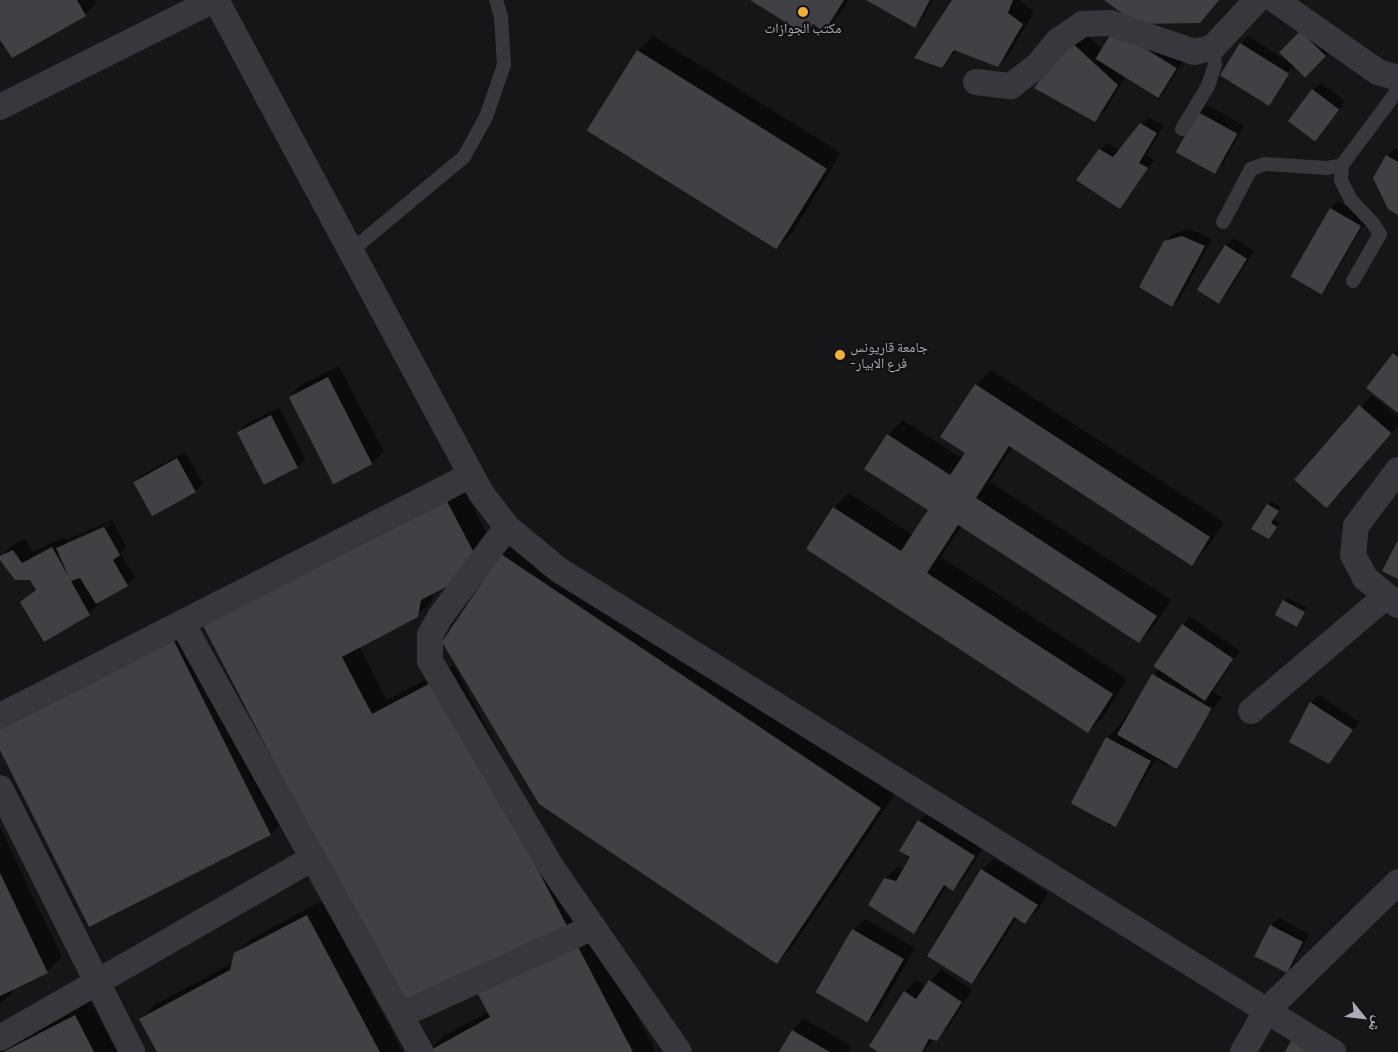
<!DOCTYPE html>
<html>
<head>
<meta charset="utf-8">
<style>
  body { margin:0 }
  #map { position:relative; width:1398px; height:1052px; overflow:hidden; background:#161618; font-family:Commissioner,"Noto Naskh Arabic",sans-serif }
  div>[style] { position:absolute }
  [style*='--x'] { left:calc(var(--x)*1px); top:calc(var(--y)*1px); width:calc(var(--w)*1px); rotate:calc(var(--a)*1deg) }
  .shadow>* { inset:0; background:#0007 }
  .building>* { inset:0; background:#404145; transform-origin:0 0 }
  .service>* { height:14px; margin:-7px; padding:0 7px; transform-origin:7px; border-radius:7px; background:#37383d }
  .minor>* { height:26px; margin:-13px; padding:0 13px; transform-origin:13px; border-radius:13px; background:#37383d }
  .dots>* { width:14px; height:14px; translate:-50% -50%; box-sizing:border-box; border:2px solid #111113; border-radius:50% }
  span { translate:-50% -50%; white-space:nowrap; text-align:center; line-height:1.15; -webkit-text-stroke:4px #111113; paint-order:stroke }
  .poi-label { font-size:14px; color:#a8adb8 }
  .left { translate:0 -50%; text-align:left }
  .north { position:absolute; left:1338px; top:992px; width:50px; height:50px; -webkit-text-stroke:4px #111113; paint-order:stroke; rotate:119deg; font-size:14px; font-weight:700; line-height:20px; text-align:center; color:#a8adb8 }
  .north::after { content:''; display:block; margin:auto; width:18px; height:22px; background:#a8adb8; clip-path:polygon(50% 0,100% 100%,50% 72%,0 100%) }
</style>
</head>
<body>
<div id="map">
  <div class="shadow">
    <div style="clip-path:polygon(0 0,95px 0,96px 3px,85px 15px,0 37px)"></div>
    <div style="clip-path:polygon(752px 0,848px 0,839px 15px,824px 30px,815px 24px,806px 33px)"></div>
    <div style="clip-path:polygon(869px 0,932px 0,922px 19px,915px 26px)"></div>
    <div style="clip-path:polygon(954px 0,1019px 0,1034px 12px,1009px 54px,998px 66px,957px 50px,942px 67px)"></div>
    <div style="clip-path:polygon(1309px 24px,1333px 48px,1305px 77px,1295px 67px,1276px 96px,1293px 70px,1291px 68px,1273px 97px,1276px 97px,1269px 104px,1241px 44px,1248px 36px,1285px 60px)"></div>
    <div style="clip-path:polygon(1082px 30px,1102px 49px,1115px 30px,1184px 60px,1165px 91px,1158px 99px,1125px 77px,1106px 109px,1095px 120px,1071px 42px)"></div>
    <div style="clip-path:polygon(653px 36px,841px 153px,792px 233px,777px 248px,638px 51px)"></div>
    <div style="clip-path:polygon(1321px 83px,1345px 101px,1315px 139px,1313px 90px)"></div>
    <div style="clip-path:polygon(1207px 105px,1244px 126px,1223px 164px,1215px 172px,1199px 113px)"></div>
    <div style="clip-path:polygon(1148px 117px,1164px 125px,1146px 155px,1154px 160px,1120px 207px,1100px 150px,1107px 143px,1120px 150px)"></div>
    <div style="clip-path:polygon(1395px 148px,1398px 150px,1398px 213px,1375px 178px,1387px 156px)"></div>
    <div style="clip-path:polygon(1338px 201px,1368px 218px,1328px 285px,1321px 292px,1291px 275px,1331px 208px)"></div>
    <div style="clip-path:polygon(1190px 229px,1212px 239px,1180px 298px,1172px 306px,1165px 242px,1173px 234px)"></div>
    <div style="clip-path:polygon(1233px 238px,1254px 251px,1227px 294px,1219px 302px,1226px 246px)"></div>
    <div style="clip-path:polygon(1398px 350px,1398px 411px,1394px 354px)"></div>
    <div style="clip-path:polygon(339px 366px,384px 452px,372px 463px,290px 396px,301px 385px)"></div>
    <div style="clip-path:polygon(991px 370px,1224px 522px,1206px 549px,1191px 564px,1012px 447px,990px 482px,1171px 600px,1154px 626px,1139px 641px,962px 525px,941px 557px,1127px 679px,1103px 717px,1088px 732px,834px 508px,849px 493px,913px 535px,930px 510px,888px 435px,903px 420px,963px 459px,967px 452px,976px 385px)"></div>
    <div style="clip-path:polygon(1372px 395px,1398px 417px,1398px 425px,1338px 496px,1296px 481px)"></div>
    <div style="clip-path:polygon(279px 408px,305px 459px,298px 466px,267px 481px,239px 432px,246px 424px)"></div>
    <div style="clip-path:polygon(185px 452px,203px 483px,196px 491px,157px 514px,134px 483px,142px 475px)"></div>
    <div style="clip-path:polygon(457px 476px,496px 552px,434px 592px,432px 600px,417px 616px,359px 646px,387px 700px,454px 665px,656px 1052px,428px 1052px,443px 1036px,488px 1012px,468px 973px,200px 618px)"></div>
    <div style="clip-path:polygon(1271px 501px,1281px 507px,1274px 519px,1279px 523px,1269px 538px,1268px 505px)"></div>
    <div style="clip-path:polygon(evenodd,112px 520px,126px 547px,120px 553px,135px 577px,127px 585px,99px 601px,100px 602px,89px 614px,22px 602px,36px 589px,31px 578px,0 558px,11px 546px,25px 539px,33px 552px,64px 537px,66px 540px,112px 520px,110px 523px,111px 525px,67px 544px,67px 542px,110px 523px)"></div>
    <div style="clip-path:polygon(517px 539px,896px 792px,792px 947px,777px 962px,502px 554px)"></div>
    <div style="clip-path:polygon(1287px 598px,1307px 608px,1296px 625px,1284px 601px)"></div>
    <div style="clip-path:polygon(1190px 617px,1240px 651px,1213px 692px,1222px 697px,1179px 755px,1167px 766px,1156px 759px,1121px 816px,1109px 828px,1107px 738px,1118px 727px,1160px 668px,1183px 625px)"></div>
    <div style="clip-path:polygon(188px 624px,286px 819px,271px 834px,89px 926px,0 748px)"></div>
    <div style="clip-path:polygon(1319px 695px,1359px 722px,1329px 763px,1311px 703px)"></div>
    <div style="clip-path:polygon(930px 810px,985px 844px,964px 878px,953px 889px,947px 885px,925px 921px,914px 932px,885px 879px,897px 867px,905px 869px,912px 857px,919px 821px)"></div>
    <div style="clip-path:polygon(0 827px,62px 957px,47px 972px,13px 988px,13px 992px,0 1004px,0 1009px)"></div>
    <div style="clip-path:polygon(994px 858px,1048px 893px,1037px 911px,1025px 923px,1017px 917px,983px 971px,972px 983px,929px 956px,982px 870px)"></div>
    <div style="clip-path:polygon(322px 901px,403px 1052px,159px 1052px,141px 1019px,156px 1004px,234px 962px,236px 954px,251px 939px)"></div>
    <div style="clip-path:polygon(1279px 918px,1309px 934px,1293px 965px,1286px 972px,1271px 926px)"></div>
    <div style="clip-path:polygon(865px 919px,915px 948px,880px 1009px,868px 1021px,853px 930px)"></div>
    <div style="clip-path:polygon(941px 969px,972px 990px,948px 1028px,936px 1039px,934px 1039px,923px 1052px,881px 1052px,905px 992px,916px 980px,926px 987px)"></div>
    <div style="clip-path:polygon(90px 1000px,117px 1052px,0 1052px,0 1047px)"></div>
    <div style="clip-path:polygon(804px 1019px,851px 1046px,847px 1052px,780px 1052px,793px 1030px)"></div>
  </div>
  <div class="building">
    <div style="clip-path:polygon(0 0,77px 0,86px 16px,12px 58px,0 40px)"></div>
    <div style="clip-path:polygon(750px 0,844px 0,824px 32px,813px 24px,806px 35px)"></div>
    <div style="clip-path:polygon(866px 0,930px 0,915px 28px)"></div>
    <div style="clip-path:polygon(952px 0,1013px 0,1008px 13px,1023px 24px,998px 67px,954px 50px,942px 68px,914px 58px)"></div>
    <div style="clip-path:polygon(1104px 0,1219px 0,1200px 23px,1136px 24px)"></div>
    <div style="left:1114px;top:29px;width:74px;height:35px;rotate:32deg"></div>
    <div style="left:1300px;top:31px;width:36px;height:30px;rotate:44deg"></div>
    <div style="clip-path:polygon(1070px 41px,1118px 85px,1095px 122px,1034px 88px)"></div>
    <div style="left:1240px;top:43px;width:58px;height:38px;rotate:32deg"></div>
    <div style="left:637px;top:50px;width:224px;height:95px;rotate:32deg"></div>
    <div style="left:1312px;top:89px;width:34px;height:40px;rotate:37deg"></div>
    <div style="left:1198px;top:112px;width:45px;height:46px;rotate:29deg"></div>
    <div style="clip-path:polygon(1140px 123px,1157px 133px,1139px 163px,1148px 168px,1120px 209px,1076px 180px,1099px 149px,1113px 157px)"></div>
    <div style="clip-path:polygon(1386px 155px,1398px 162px,1398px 215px,1388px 209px,1373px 178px)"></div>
    <div style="left:1330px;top:208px;width:36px;height:79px;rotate:30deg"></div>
    <div style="clip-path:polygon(1182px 236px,1205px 246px,1172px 307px,1139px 287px,1164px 241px)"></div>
    <div style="left:1225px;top:245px;width:26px;height:53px;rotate:32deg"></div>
    <div style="clip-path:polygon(1393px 353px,1398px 357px,1398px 413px,1366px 388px)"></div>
    <div style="left:328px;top:377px;width:98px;height:44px;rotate:63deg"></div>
    <div style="clip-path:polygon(975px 384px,1210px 537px,1192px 566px,1009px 446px,976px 498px,1157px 616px,1139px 643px,958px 525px,927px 573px,1113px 694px,1088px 733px,806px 549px,833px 507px,901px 551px,928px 510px,864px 469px,887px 434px,950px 475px,965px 453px,940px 437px)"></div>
    <div style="left:1359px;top:405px;width:43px;height:99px;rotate:41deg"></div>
    <div style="left:271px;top:415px;width:59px;height:38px;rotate:63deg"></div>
    <div style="left:177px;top:458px;width:39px;height:50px;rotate:61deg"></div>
    <div style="clip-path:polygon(441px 490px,482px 568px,421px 600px,418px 617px,342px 657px,372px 714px,438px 679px,633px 1052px,427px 1052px,490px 1017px,468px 975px,403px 1009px,199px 618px)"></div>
    <div style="clip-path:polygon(1267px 504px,1279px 511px,1271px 523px,1277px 527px,1269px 539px,1251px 529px)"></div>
    <div style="clip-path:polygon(104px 527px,120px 555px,113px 560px,128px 586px,96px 604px,80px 578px,71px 581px,90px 615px,44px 642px,20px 602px,36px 590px,30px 580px,15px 580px,0 560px,0 556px,13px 550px,22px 563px,52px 547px,69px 577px,56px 548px)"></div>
    <div style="clip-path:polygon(1398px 540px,1398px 579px,1382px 571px)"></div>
    <div style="clip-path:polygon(501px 554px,881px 808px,777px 964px,539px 804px,442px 642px)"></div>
    <div style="left:1283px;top:600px;width:25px;height:17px;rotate:29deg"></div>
    <div style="left:1182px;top:624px;width:62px;height:51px;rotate:34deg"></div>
    <div style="clip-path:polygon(173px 639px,271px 835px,89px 927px,0 750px,0 727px)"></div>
    <div style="left:1152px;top:674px;width:69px;height:70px;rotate:30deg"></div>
    <div style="clip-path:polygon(1310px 702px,1353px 730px,1329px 764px,1289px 742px)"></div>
    <div style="left:1106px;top:737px;width:51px;height:75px;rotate:28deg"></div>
    <div style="clip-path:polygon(918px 820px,975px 856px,953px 891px,944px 885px,914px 934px,868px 905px,884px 878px,896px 881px,910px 857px,899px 851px)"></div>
    <div style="clip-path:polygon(981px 869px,1038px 905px,1025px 924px,1014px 917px,972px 984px,927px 956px)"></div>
    <div style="clip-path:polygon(0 873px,48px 973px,0 996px)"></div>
    <div style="clip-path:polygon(307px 915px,380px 1052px,157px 1052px,139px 1019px,230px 970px,234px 953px)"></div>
    <div style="left:1270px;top:925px;width:37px;height:35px;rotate:27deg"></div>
    <div style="left:852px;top:929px;width:60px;height:73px;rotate:30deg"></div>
    <div style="clip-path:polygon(929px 980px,962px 1002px,937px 1041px,929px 1039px,922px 1052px,878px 1052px,869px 1046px,904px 991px,916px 999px)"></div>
    <div style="clip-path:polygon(75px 1015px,94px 1052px,3px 1052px)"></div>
    <div style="clip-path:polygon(792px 1030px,830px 1052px,779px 1052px)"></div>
    <div style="clip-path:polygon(1291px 1041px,1309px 1052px,1285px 1052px)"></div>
  </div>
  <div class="service">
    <div style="--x:1182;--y:129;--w:50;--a:-58.8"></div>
    <div style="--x:1208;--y:86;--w:23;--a:-72"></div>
    <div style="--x:1215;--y:64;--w:16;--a:-101"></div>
    <div style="--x:1223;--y:222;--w:60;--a:-62.2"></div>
    <div style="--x:1251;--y:169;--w:15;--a:-20"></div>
    <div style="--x:1265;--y:164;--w:62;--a:3.7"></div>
    <div style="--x:1327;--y:168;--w:15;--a:-11"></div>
    <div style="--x:351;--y:251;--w:147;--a:-39.8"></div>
    <div style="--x:464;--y:157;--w:46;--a:-61.2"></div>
    <div style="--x:486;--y:117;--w:55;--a:-70.9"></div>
    <div style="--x:504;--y:65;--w:48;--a:-93.6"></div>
    <div style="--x:501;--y:17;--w:18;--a:-106"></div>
    <div style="--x:1353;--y:281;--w:54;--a:-60.1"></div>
    <div style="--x:1380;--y:234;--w:14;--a:-124"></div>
    <div style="--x:1372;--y:222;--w:30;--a:-134"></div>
    <div style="--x:1351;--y:200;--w:22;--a:-117"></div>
    <div style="--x:1341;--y:180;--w:15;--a:-86"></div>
    <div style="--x:1342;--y:165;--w:94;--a:-53.3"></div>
  </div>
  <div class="minor">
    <div style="--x:216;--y:0;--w:560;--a:61.74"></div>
    <div style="--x:481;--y:493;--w:43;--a:52.6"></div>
    <div style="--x:507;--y:527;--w:67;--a:39.6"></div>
    <div style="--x:559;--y:570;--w:912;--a:31.91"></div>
    <div style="--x:1275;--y:0;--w:126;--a:35"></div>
    <div style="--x:1378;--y:72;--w:21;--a:17"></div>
    <div style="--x:976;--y:82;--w:35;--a:7"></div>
    <div style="--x:1011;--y:86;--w:33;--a:-38"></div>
    <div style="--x:1037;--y:66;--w:34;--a:-50"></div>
    <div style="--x:1059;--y:40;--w:29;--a:-34"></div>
    <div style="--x:1083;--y:24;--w:27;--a:-2"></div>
    <div style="--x:1110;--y:23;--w:89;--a:19"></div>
    <div style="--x:1194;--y:52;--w:18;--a:-13"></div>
    <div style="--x:1212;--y:48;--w:66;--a:-46.8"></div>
    <div style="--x:0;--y:107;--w:239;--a:-26.6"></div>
    <div style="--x:1398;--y:470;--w:70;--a:126.9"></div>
    <div style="--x:1356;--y:526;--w:29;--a:96"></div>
    <div style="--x:1353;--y:555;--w:26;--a:62"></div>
    <div style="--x:1365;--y:578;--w:43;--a:39.3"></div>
    <div style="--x:507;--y:527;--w:112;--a:126.7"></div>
    <div style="--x:440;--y:617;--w:21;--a:119"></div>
    <div style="--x:430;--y:635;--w:26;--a:90"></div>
    <div style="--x:430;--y:661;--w:237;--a:59.5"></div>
    <div style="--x:550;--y:865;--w:227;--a:55.4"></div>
    <div style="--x:182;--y:623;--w:491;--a:60.9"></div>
    <div style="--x:1251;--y:711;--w:177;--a:-40.4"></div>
    <div style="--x:0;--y:716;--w:529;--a:-27.1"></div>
    <div style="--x:0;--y:788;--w:295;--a:63.4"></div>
    <div style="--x:401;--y:1015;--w:211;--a:-24.6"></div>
    <div style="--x:0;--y:1038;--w:361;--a:-29.9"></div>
    <div style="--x:1243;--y:1052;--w:48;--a:-60.3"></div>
    <div style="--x:1267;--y:1010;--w:183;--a:-44.3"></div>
  </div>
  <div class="dots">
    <div style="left:803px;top:12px;background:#f2b134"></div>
    <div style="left:840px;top:355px;background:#f2b134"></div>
  </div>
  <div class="poi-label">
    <span style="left:803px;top:28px">مكتب الجوازات</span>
    <span class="left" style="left:850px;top:355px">جامعة قاريونس<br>-فرع الابيار</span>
  </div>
  <div class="north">ش</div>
</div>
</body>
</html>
